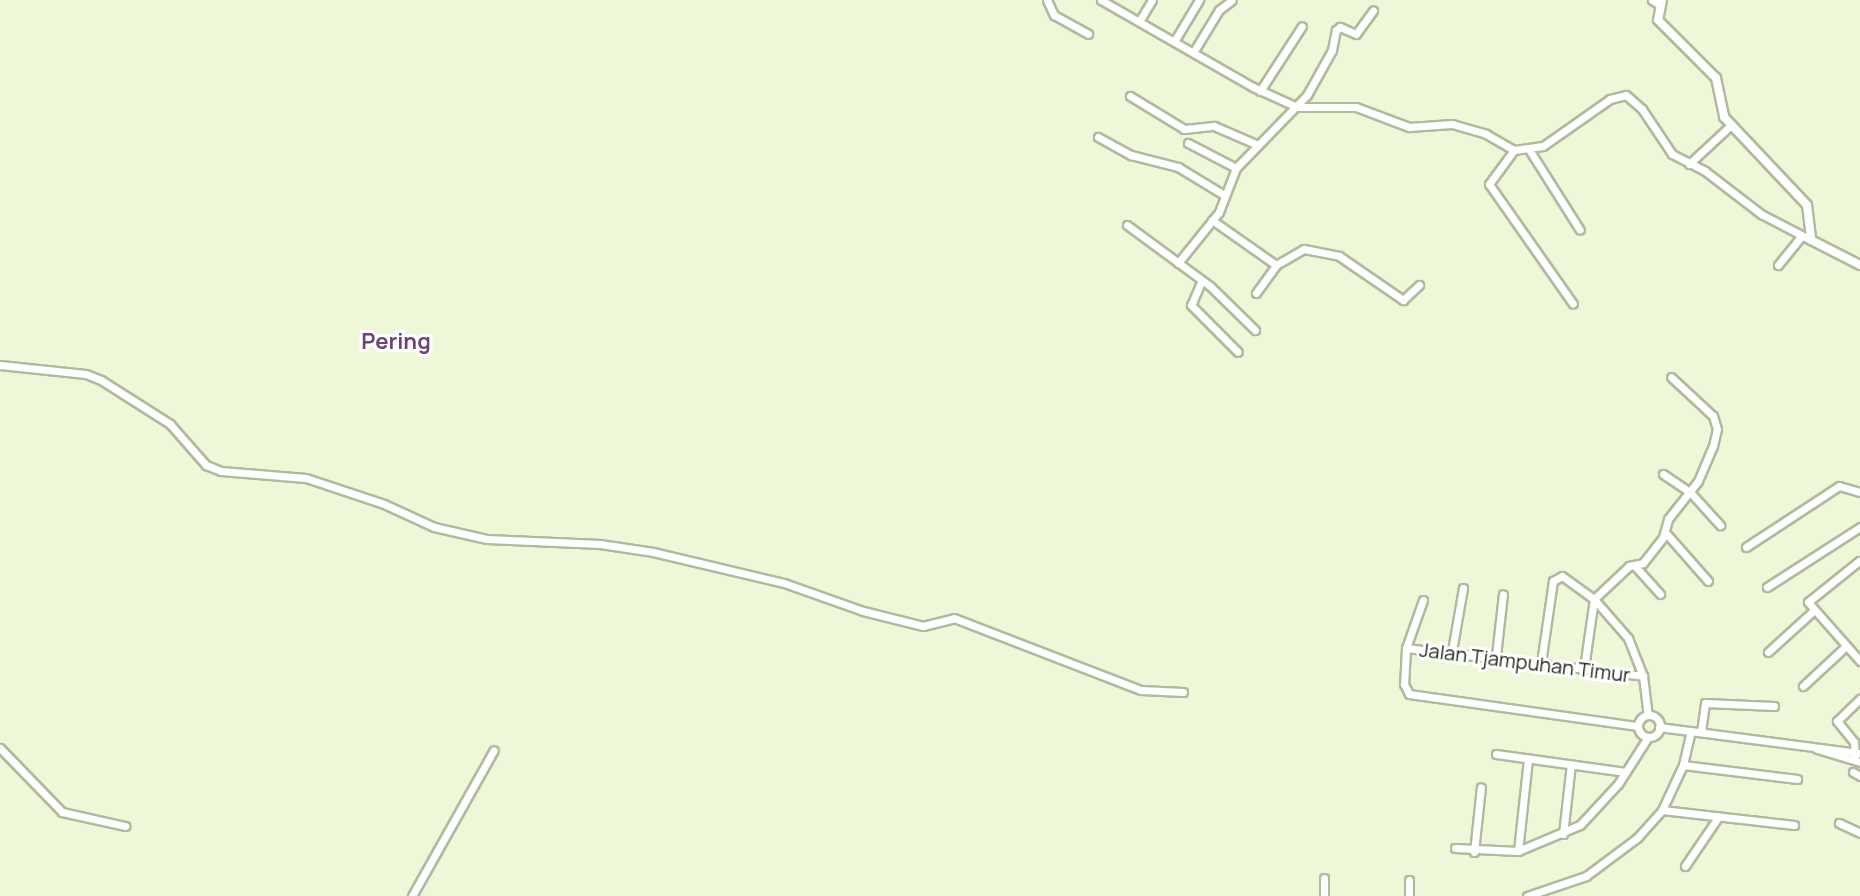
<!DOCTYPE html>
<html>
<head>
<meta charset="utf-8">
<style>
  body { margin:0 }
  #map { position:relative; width:1860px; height:896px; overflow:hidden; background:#eef8d9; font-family:Manrope,sans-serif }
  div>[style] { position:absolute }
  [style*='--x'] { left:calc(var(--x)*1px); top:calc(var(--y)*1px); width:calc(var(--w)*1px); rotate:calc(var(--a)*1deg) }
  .roads { filter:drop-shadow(2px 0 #b1ba9d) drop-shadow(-2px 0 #b1ba9d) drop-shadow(0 2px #b1ba9d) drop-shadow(0 -2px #b1ba9d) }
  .minor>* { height:7px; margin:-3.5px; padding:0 3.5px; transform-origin:3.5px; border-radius:3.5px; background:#fff }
  .minor>.ring { margin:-3.5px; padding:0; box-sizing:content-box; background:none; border:7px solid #fff; border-radius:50% }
  .tertiary>* { height:8px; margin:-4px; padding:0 4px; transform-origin:4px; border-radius:4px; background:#fff }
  span { translate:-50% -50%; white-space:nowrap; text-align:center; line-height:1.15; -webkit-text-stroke:6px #fff; paint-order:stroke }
  .street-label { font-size:20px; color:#272a1f }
  .quarter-label { font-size:22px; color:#6d437a; font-weight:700 }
</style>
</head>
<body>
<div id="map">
  <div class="roads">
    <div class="minor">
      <div style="--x:1047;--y:0;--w:17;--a:65"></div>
      <div style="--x:1054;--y:15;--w:39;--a:29"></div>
      <div style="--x:1101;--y:0;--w:175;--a:29.8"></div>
      <div style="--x:1253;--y:87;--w:48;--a:24.4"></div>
      <div style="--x:1297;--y:107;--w:59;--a:0"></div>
      <div style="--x:1356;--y:107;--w:57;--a:20.7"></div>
      <div style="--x:1409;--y:127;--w:43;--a:-4"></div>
      <div style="--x:1452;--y:124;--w:35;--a:16"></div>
      <div style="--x:1486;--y:134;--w:32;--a:30"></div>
      <div style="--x:1514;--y:150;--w:29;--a:-8"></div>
      <div style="--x:1543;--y:146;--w:82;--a:-35"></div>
      <div style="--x:1610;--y:99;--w:16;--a:-14"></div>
      <div style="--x:1626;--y:95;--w:21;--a:41"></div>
      <div style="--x:1642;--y:109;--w:54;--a:56.3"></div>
      <div style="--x:1672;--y:154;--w:37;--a:27"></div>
      <div style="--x:1705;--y:171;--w:71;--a:37.5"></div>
      <div style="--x:1761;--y:214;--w:56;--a:27.5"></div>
      <div style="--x:1652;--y:0;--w:9;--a:32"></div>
      <div style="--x:1140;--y:20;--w:23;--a:-59"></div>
      <div style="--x:1175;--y:40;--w:47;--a:-59"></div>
      <div style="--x:1194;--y:51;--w:48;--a:-58.6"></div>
      <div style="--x:1219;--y:10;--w:16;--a:-38"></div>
      <div style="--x:1260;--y:91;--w:77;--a:-57.1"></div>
      <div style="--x:1130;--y:96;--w:63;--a:31.4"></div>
      <div style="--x:1184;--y:129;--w:30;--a:-6"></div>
      <div style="--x:1214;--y:126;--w:48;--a:23.4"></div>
      <div style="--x:1098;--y:137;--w:38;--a:29"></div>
      <div style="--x:1131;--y:155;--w:49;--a:14.3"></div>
      <div style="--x:1178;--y:167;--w:54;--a:31.3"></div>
      <div style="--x:1188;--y:143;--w:54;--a:27.5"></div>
      <div style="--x:1514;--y:150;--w:42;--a:126.3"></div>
      <div style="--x:1489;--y:184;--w:146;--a:55"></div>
      <div style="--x:1530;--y:151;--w:93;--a:57.7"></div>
      <div style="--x:1689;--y:164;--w:57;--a:-42.9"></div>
      <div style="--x:1212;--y:220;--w:78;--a:35.1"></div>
      <div style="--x:1127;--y:225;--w:103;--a:36.3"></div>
      <div style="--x:1210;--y:286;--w:63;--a:44.4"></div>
      <div style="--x:1178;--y:263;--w:65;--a:-51.2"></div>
      <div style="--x:1219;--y:212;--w:47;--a:-68.9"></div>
      <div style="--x:1236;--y:168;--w:102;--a:-45.8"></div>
      <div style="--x:1307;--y:95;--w:51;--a:-60.9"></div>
      <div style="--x:1332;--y:50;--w:20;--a:-79"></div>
      <div style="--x:1336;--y:30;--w:5;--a:-37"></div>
      <div style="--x:1340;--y:27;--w:17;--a:24"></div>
      <div style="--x:1356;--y:34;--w:29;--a:-54"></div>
      <div style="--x:1778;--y:265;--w:38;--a:-51"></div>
      <div style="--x:1201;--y:282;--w:25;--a:113"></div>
      <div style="--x:1191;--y:305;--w:66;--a:45"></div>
      <div style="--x:1256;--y:293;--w:34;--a:-54"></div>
      <div style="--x:1276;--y:265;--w:32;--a:-30"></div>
      <div style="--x:1304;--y:249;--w:36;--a:11"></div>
      <div style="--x:1339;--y:256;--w:78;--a:34.5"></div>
      <div style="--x:1403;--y:300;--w:22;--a:-43"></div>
      <div style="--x:0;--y:365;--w:86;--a:6"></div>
      <div style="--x:86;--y:374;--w:16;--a:22"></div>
      <div style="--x:101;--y:380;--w:82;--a:32.5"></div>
      <div style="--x:170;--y:424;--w:55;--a:48.7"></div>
      <div style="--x:206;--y:465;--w:16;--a:22"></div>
      <div style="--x:221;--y:471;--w:85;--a:4.7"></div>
      <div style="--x:306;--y:478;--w:82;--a:18.4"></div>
      <div style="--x:384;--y:504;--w:55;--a:24.7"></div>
      <div style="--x:434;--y:527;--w:54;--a:12.8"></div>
      <div style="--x:487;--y:539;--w:113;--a:2.5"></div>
      <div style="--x:600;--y:544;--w:54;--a:8.6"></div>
      <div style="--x:653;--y:552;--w:135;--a:13.3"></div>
      <div style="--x:784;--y:583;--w:84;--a:19.5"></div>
      <div style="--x:863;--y:611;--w:62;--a:14"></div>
      <div style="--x:923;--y:626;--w:32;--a:-14"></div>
      <div style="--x:954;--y:618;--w:200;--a:21.1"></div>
      <div style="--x:1141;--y:690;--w:42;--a:2.7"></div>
      <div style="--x:1663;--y:474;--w:32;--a:34"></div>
      <div style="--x:1690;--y:492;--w:45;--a:47.7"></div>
      <div style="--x:1665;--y:532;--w:65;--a:48.7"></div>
      <div style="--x:1746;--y:547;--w:111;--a:-33.3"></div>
      <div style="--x:1839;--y:486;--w:22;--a:16"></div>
      <div style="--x:1859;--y:561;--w:65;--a:141.2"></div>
      <div style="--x:1808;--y:602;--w:79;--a:48.6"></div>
      <div style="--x:1634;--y:565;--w:39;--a:48"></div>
      <div style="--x:1767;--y:587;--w:111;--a:-32.8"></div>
      <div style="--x:1423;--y:600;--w:51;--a:109.5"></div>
      <div style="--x:1406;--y:648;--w:36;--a:93"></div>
      <div style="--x:1404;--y:684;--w:11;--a:63"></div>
      <div style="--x:1409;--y:694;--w:231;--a:8"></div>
      <div style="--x:1406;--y:648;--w:239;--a:6.7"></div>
      <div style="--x:1452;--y:651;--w:64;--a:-80.1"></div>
      <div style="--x:1768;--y:652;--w:59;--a:-42.3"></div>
      <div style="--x:1496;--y:656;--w:62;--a:-83.6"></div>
      <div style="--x:1541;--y:663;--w:83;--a:-81.7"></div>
      <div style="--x:1553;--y:581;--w:10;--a:-29"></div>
      <div style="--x:1562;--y:576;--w:39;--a:36"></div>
      <div style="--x:1594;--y:599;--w:52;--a:48.9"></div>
      <div style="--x:1628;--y:638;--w:41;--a:68.5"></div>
      <div style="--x:1643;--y:676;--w:39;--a:83"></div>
      <div style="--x:1584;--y:668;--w:70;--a:-81.8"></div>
      <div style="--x:1594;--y:599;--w:48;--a:-43.3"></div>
      <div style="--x:1629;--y:566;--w:14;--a:-12"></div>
      <div style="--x:1643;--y:563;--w:33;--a:-52"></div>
      <div style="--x:1663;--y:537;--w:19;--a:-74"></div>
      <div style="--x:1668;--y:519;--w:48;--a:-51.7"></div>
      <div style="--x:1698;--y:481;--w:38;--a:-67"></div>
      <div style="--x:1713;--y:446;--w:17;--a:-77"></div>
      <div style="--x:1717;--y:429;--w:14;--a:-107"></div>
      <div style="--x:1713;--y:416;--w:57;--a:-137.1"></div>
      <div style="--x:1803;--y:686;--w:59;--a:-42.9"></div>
      <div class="ring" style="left:1638px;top:715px;width:15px;height:15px"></div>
      <div style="--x:1659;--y:727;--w:203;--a:7.4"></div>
      <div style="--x:1701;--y:732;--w:29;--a:-82"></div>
      <div style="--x:1705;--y:703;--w:69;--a:2.5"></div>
      <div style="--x:0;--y:748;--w:89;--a:45.9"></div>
      <div style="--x:62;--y:812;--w:65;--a:12.5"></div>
      <div style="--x:1817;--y:749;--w:45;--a:16.8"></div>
      <div style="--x:1496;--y:754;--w:131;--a:7.9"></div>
      <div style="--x:1855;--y:760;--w:18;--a:-93"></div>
      <div style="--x:1854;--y:742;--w:27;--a:-129"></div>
      <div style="--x:1837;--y:721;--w:32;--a:-44"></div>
      <div style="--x:1683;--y:765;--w:115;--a:7"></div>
      <div style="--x:1853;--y:772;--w:8;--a:30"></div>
      <div style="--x:1662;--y:810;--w:133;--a:6.5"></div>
      <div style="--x:1839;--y:823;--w:23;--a:25"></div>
      <div style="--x:1563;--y:834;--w:70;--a:-83.5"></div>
      <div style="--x:1455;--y:848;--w:63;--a:2.7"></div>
      <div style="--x:1518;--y:851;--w:67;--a:-22.8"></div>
      <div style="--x:1580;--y:825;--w:56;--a:-47.2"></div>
      <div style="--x:1618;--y:784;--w:56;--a:-57.4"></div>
      <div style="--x:1518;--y:851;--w:93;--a:-83.8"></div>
      <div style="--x:1474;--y:852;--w:65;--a:-83.9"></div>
      <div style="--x:1685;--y:866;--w:60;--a:-55.8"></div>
      <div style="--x:412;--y:896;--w:167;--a:-60.7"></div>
      <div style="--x:1324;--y:896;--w:18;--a:-90"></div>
      <div style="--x:1409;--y:896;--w:16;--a:-90"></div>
      <div style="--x:1527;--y:896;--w:62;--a:-18.7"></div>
      <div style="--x:1586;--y:876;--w:64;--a:-36.7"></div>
      <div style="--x:1637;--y:838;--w:38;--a:-48"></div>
      <div style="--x:1662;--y:810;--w:50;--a:-65"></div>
      <div style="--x:1683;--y:765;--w:35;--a:-77"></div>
    </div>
    <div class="tertiary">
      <div style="--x:1662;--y:0;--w:20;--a:101"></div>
      <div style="--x:1658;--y:20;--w:82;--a:45"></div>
      <div style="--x:1716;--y:78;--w:40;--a:78"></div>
      <div style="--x:1724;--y:117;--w:121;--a:46.7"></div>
      <div style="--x:1807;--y:205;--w:35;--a:83"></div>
      <div style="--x:1811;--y:240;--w:55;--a:27"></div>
    </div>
  </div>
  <div class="street-label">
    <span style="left:1525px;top:662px;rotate:7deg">Jalan Tjampuhan Timur</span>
  </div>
  <div class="quarter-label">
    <span style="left:396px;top:342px">Pering</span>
  </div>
</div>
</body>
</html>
